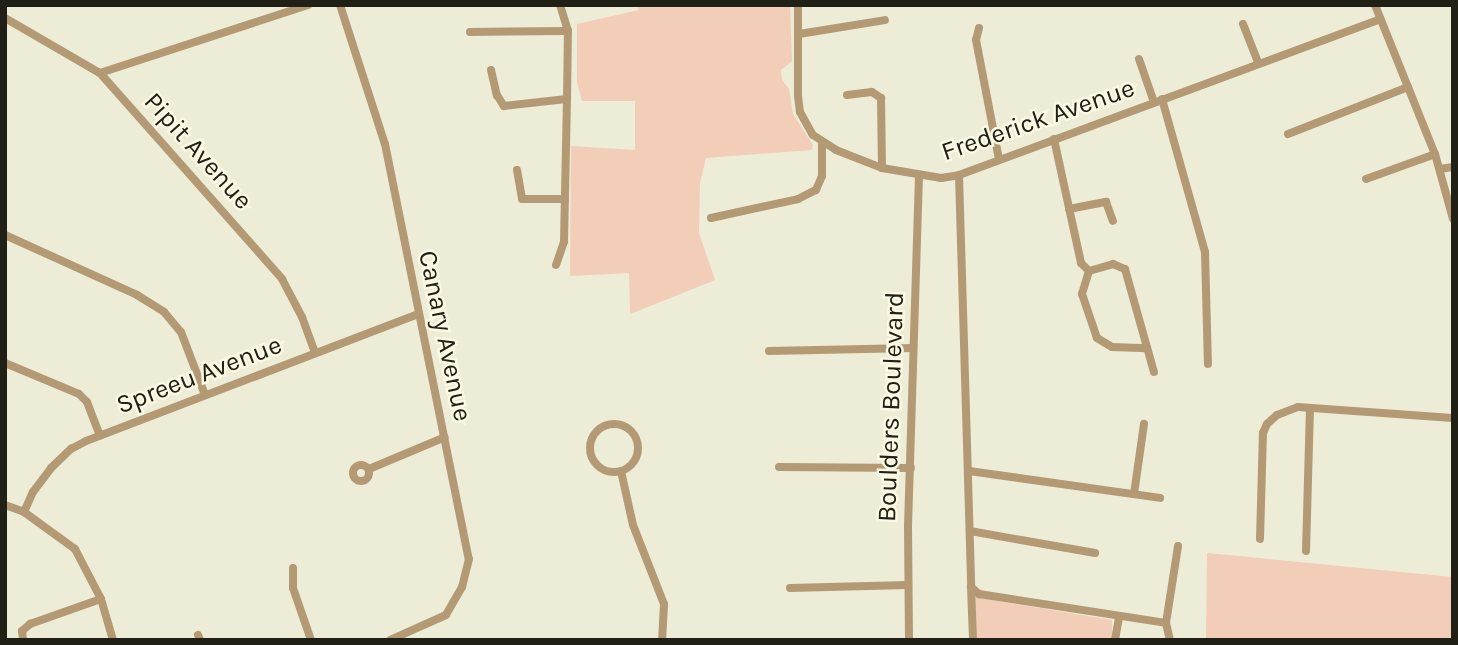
<!DOCTYPE html>
<html>
<head>
<meta charset="utf-8">
<style>
  body { margin:0 }
  #map { position:relative; width:1458px; height:645px; overflow:hidden; background:#edecd6; font-family:Karla,sans-serif }
  div>[style] { position:absolute }
  [style*='--x'] { left:calc(var(--x)*1px); top:calc(var(--y)*1px); width:calc(var(--w)*1px); rotate:calc(var(--a)*1deg) }
  .green>* { inset:0; background:#f2cdb8 }
  .street>* { height:8px; margin:-4px; padding:0 4px; transform-origin:4px; border-radius:4px; background:#b39a74 }
  .street>.ring { margin:-4px; padding:0; box-sizing:content-box; background:none; border:8px solid #b39a74; border-radius:50% }
  span { translate:-50% -50%; white-space:nowrap; text-align:center; line-height:1.15; -webkit-text-stroke:5px #fbf9e3; paint-order:stroke }
  .street-label { font-size:26px; color:#202017 }
  .frame { position:absolute; inset:0; border:7px solid #202017; pointer-events:none }
</style>
</head>
<body>
<div id="map">
  <div class="green">
    <div style="clip-path:polygon(637px 5px,790px 5px,792px 61px,781px 70px,782px 80px,789px 89px,793px 114px,813px 145px,812px 150px,706px 158px,700px 183px,699px 233px,715px 280px,630px 314px,629px 273px,570px 276px,571px 146px,635px 150px,635px 101px,582px 101px,577px 82px,577px 24px,639px 10px)"></div>
    <div style="clip-path:polygon(1207px 553px,1453px 577px,1453px 640px,1206px 640px)"></div>
    <div style="clip-path:polygon(975px 597px,1112px 620px,1112px 640px,976px 640px)"></div>
  </div>
  <div class="street">
    <div style="--x:340;--y:5;--w:146;--a:72.1"></div>
    <div style="--x:385;--y:144;--w:423;--a:78.6"></div>
    <div style="--x:469;--y:559;--w:29;--a:104"></div>
    <div style="--x:462;--y:587;--w:32;--a:120"></div>
    <div style="--x:446;--y:615;--w:61;--a:155.9"></div>
    <div style="--x:798;--y:5;--w:91;--a:90"></div>
    <div style="--x:798;--y:96;--w:16;--a:83"></div>
    <div style="--x:800;--y:112;--w:26;--a:61"></div>
    <div style="--x:813;--y:135;--w:27;--a:33"></div>
    <div style="--x:836;--y:150;--w:49;--a:21.4"></div>
    <div style="--x:882;--y:168;--w:60;--a:9.6"></div>
    <div style="--x:941;--y:178;--w:18;--a:-9"></div>
    <div style="--x:959;--y:175;--w:449;--a:-20.3"></div>
    <div style="--x:1375;--y:5;--w:161;--a:68.1"></div>
    <div style="--x:1435;--y:154;--w:67;--a:74.5"></div>
    <div style="--x:5;--y:18;--w:110;--a:30.1"></div>
    <div style="--x:100;--y:73;--w:275;--a:48.5"></div>
    <div style="--x:282;--y:279;--w:43;--a:62.2"></div>
    <div style="--x:302;--y:317;--w:38;--a:70"></div>
    <div style="--x:1243;--y:24;--w:41;--a:68.5"></div>
    <div style="--x:979;--y:28;--w:12;--a:104"></div>
    <div style="--x:976;--y:40;--w:121;--a:79.1"></div>
    <div style="--x:470;--y:32;--w:98;--a:-0.6"></div>
    <div style="--x:799;--y:34;--w:87;--a:-9.2"></div>
    <div style="--x:1139;--y:59;--w:46;--a:70.8"></div>
    <div style="--x:491;--y:70;--w:26;--a:77"></div>
    <div style="--x:497;--y:95;--w:13;--a:58"></div>
    <div style="--x:504;--y:106;--w:63;--a:-6.3"></div>
    <div style="--x:100;--y:73;--w:219;--a:-18.1"></div>
    <div style="--x:847;--y:95;--w:25;--a:-7"></div>
    <div style="--x:872;--y:92;--w:11;--a:34"></div>
    <div style="--x:881;--y:98;--w:70;--a:89.2"></div>
    <div style="--x:1162;--y:99;--w:159;--a:74.3"></div>
    <div style="--x:1205;--y:252;--w:112;--a:88.5"></div>
    <div style="--x:1288;--y:134;--w:129;--a:-21.4"></div>
    <div style="--x:1054;--y:139;--w:127;--a:77.7"></div>
    <div style="--x:1081;--y:263;--w:11;--a:45"></div>
    <div style="--x:1089;--y:271;--w:25;--a:-16"></div>
    <div style="--x:1113;--y:264;--w:13;--a:23"></div>
    <div style="--x:1125;--y:269;--w:107;--a:74.3"></div>
    <div style="--x:1440;--y:169;--w:13;--a:-9"></div>
    <div style="--x:517;--y:170;--w:29;--a:80"></div>
    <div style="--x:522;--y:199;--w:43;--a:0"></div>
    <div style="--x:959;--y:175;--w:412;--a:88.3"></div>
    <div style="--x:971;--y:587;--w:11;--a:41"></div>
    <div style="--x:979;--y:594;--w:189;--a:8.8"></div>
    <div style="--x:1166;--y:623;--w:78;--a:-81.1"></div>
    <div style="--x:1366;--y:179;--w:73;--a:-19.9"></div>
    <div style="--x:1069;--y:209;--w:38;--a:-11"></div>
    <div style="--x:1106;--y:202;--w:20;--a:70"></div>
    <div style="--x:711;--y:218;--w:89;--a:-12.3"></div>
    <div style="--x:798;--y:199;--w:20;--a:-27"></div>
    <div style="--x:816;--y:190;--w:15;--a:-67"></div>
    <div style="--x:822;--y:176;--w:33;--a:-90"></div>
    <div style="--x:5;--y:235;--w:145;--a:24.4"></div>
    <div style="--x:137;--y:295;--w:32;--a:32"></div>
    <div style="--x:164;--y:312;--w:26;--a:50"></div>
    <div style="--x:181;--y:332;--w:67;--a:69.1"></div>
    <div style="--x:556;--y:265;--w:24;--a:-71"></div>
    <div style="--x:564;--y:242;--w:143;--a:-88.8"></div>
    <div style="--x:567;--y:99;--w:68;--a:-89.2"></div>
    <div style="--x:568;--y:31;--w:27;--a:-107"></div>
    <div style="--x:1089;--y:271;--w:24;--a:107"></div>
    <div style="--x:1082;--y:294;--w:46;--a:71.2"></div>
    <div style="--x:1097;--y:338;--w:17;--a:31"></div>
    <div style="--x:1112;--y:347;--w:35;--a:2"></div>
    <div style="--x:769;--y:351;--w:144;--a:-1.2"></div>
    <div style="--x:5;--y:363;--w:80;--a:22.7"></div>
    <div style="--x:79;--y:394;--w:11;--a:45"></div>
    <div style="--x:87;--y:402;--w:36;--a:69"></div>
    <div class="ring" style="left:590px;top:424px;width:40px;height:40px"></div>
    <div class="ring" style="left:353px;top:465px;width:8px;height:8px"></div>
    <div style="--x:779;--y:467;--w:132;--a:0.4"></div>
    <div style="--x:369;--y:469;--w:82;--a:-22.8"></div>
    <div style="--x:621;--y:471;--w:55;--a:77.5"></div>
    <div style="--x:633;--y:525;--w:85;--a:68.6"></div>
    <div style="--x:664;--y:604;--w:36;--a:93"></div>
    <div style="--x:969;--y:471;--w:193;--a:8"></div>
    <div style="--x:1134;--y:494;--w:71;--a:-81.9"></div>
    <div style="--x:5;--y:505;--w:20;--a:20"></div>
    <div style="--x:24;--y:512;--w:63;--a:36"></div>
    <div style="--x:75;--y:549;--w:56;--a:62.5"></div>
    <div style="--x:101;--y:599;--w:43;--a:73.7"></div>
    <div style="--x:24;--y:512;--w:22;--a:-66"></div>
    <div style="--x:33;--y:492;--w:30;--a:-53"></div>
    <div style="--x:51;--y:468;--w:28;--a:-44"></div>
    <div style="--x:71;--y:449;--w:17;--a:-28"></div>
    <div style="--x:86;--y:441;--w:355;--a:-20.9"></div>
    <div style="--x:970;--y:531;--w:127;--a:10"></div>
    <div style="--x:1260;--y:539;--w:106;--a:-88.4"></div>
    <div style="--x:1263;--y:433;--w:10;--a:-66"></div>
    <div style="--x:1267;--y:424;--w:13;--a:-42"></div>
    <div style="--x:1277;--y:415;--w:22;--a:-21"></div>
    <div style="--x:1298;--y:407;--w:155;--a:4.1"></div>
    <div style="--x:1306;--y:551;--w:143;--a:-88.4"></div>
    <div style="--x:293;--y:568;--w:20;--a:90"></div>
    <div style="--x:293;--y:588;--w:55;--a:70.9"></div>
    <div style="--x:971;--y:587;--w:53;--a:87.8"></div>
    <div style="--x:790;--y:588;--w:118;--a:-1.5"></div>
    <div style="--x:1166;--y:623;--w:17;--a:77"></div>
    <div style="--x:198;--y:635;--w:5;--a:68"></div>
    <div style="--x:23;--y:640;--w:9;--a:-96"></div>
    <div style="--x:22;--y:631;--w:11;--a:-41"></div>
    <div style="--x:30;--y:624;--w:75;--a:-19.4"></div>
    <div style="--x:909;--y:640;--w:114;--a:-90.5"></div>
    <div style="--x:908;--y:526;--w:350;--a:-88.2"></div>
    <div style="--x:1115;--y:640;--w:23;--a:-80"></div>
  </div>
  <div class="street-label">
    <span style="left:1038px;top:120px;rotate:-19deg">Frederick Avenue</span>
    <span style="left:198px;top:151px;rotate:48deg">Pipit Avenue</span>
    <span style="left:445px;top:336px;rotate:78deg">Canary Avenue</span>
    <span style="left:199px;top:375px;rotate:-21deg">Spreeu Avenue</span>
    <span style="left:891px;top:407px;rotate:-88deg">Boulders Boulevard</span>
  </div>
  <div class="frame"></div>
</div>
</body>
</html>
